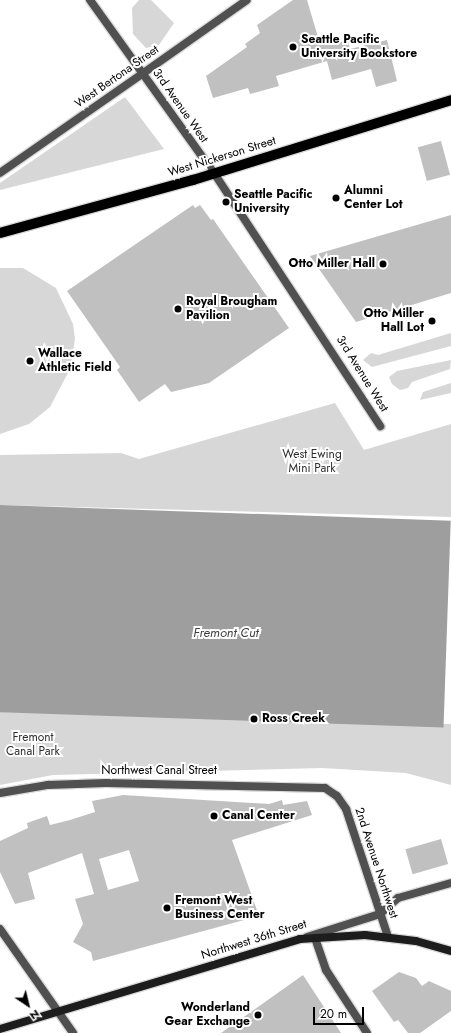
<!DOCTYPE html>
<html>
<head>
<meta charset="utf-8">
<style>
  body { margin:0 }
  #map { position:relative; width:451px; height:1033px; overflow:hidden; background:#fff; font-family:Jost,sans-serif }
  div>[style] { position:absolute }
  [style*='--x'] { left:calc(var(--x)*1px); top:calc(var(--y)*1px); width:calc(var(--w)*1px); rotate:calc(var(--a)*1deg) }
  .green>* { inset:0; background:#d7d7d7 }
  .water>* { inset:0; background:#9e9e9e; transform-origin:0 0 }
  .building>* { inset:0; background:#c0c0c0; transform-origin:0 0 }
  .roads { filter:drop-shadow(1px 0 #dbdbdb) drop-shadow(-1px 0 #dbdbdb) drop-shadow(0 1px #dbdbdb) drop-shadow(0 -1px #dbdbdb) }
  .minor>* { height:8px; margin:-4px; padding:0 4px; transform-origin:4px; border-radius:4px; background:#505050 }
  .tertiary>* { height:8px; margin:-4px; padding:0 4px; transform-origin:4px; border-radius:4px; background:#505050 }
  .secondary>* { height:8px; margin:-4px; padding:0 4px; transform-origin:4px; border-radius:4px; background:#1d1d1d }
  .primary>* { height:10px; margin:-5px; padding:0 5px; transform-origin:5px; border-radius:5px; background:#000 }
  .dots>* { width:11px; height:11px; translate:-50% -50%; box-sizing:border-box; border:2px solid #fff; border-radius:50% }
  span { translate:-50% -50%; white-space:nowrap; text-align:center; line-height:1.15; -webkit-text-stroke:4px #fff; paint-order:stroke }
  .poi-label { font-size:12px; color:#000; font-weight:700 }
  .left { translate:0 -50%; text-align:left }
  .right { translate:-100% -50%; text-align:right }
  .street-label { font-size:12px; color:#000 }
  .park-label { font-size:12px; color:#2e2e2e }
  .water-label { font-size:13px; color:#3f3f3f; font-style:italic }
  .north { position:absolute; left:8px; top:985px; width:40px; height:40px; -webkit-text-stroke:3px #fff; paint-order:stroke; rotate:145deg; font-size:11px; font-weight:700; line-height:16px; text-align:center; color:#000 }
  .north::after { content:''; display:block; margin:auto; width:14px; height:18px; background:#000; clip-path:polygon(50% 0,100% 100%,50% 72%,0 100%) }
  .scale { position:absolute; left:313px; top:1007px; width:51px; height:18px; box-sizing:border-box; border:2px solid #000; border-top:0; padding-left:5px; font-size:12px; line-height:14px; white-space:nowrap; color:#000; -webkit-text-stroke:3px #fff; paint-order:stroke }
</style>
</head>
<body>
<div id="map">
  <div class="green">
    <div style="clip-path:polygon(139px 0,151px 0,174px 23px,159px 45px,146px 48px,133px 34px,132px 8px)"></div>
    <div style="clip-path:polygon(125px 97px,164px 149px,0 190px,0 183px)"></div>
    <div style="clip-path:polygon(0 268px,23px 268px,56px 288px,73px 324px,75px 339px,70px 369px,50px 407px,29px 424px,0 434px)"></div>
    <div style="clip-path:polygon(451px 333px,451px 346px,372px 367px,363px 360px,371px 353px,378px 355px)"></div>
    <div style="clip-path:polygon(451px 360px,450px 369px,412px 382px,408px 388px,400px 390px,392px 384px,389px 377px,397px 371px)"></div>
    <div style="clip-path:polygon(451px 383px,451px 393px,420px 400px,423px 392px)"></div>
    <div style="clip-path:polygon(335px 403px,364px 450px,451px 424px,451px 517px,0 505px,0 455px,121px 453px,139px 459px)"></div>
    <div style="clip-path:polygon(0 712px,451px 724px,451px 785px,406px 773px,322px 768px,53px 775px,0 785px)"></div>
  </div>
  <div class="water">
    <div style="left:0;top:505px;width:451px;height:207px;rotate:2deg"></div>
  </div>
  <div class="building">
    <div style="clip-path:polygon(293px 0,307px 0,320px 44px,348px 41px,350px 49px,387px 40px,397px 81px,376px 87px,371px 69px,332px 80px,327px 61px,276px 76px,279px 86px,250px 94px,248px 88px,213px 98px,206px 76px,247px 47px,245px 44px,260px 33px,257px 25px)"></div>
    <div style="left:441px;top:141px;width:35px;height:24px;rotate:75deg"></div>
    <div style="clip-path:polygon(193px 205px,195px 208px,200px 205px,211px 220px,213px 219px,289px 328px,209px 383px,171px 392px,165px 384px,139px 402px,117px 370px,120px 367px,67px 291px)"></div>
    <div style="clip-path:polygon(451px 215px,451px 293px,356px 322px,310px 256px)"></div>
    <div style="clip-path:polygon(evenodd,123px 795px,269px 804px,282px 800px,283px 805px,307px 801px,312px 815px,232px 840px,259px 916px,93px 961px,91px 952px,73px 942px,83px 924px,75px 899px,94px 894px,82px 853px,28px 873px,35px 899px,15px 904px,0 872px,0 841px,28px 828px,27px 823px,47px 816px,50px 825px,70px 820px,95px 812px,92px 801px,123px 795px,129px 850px,139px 881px,108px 890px,99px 859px,129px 850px)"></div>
    <div style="left:441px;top:839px;width:26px;height:37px;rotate:74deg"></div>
    <div style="clip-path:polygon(399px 972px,416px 978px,422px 986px,429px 981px,451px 991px,451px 1011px,420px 1033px,408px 1033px,398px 1020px,394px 1022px,372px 991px)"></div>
    <div style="clip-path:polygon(303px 975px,341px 1033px,221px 1033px)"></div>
  </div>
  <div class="roads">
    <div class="minor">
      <div style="--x:0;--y:173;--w:173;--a:-34.9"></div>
      <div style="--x:214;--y:173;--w:303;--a:56.7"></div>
      <div style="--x:0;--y:793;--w:49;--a:-9.5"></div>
      <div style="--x:48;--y:785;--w:58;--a:-2"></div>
      <div style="--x:106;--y:783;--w:219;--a:1.3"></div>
      <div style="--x:325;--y:788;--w:14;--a:34"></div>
      <div style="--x:337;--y:796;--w:16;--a:55"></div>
      <div style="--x:346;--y:809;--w:135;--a:71.8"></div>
      <div style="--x:0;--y:929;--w:127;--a:54.9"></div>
      <div style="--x:307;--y:937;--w:77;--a:-17.5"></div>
      <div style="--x:380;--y:914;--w:24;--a:-42"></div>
      <div style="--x:398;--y:898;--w:55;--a:-15.8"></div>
      <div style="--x:315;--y:938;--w:34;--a:71"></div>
      <div style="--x:326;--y:970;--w:75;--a:56.9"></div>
    </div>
    <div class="tertiary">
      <div style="--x:90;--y:0;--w:213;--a:54.4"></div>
      <div style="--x:142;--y:74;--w:128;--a:-35.2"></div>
    </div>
    <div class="secondary">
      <div style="--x:0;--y:1029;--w:313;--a:-16.7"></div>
      <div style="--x:300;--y:939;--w:65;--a:-3.5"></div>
      <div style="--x:365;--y:935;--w:51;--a:6.7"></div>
      <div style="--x:416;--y:941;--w:36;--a:16"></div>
    </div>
    <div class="primary">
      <div style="--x:0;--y:233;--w:200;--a:-15.4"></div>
      <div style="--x:193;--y:180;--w:270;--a:-17.2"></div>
    </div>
  </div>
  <div class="dots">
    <div style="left:293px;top:47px;background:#000"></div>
    <div style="left:336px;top:198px;background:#000"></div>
    <div style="left:226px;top:202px;background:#000"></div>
    <div style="left:383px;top:264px;background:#000"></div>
    <div style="left:178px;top:309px;background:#000"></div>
    <div style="left:432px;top:321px;background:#000"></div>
    <div style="left:30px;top:361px;background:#000"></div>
    <div style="left:254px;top:719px;background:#000"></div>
    <div style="left:214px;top:816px;background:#000"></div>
    <div style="left:167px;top:908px;background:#000"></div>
    <div style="left:258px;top:1015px;background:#000"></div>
  </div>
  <div class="poi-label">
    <span class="left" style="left:301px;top:47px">Seattle Pacific<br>University Bookstore</span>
    <span class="left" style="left:344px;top:198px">Alumni<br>Center Lot</span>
    <span class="left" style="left:234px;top:202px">Seattle Pacific<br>University</span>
    <span class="right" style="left:375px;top:264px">Otto Miller Hall</span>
    <span class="left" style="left:186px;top:309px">Royal Brougham<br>Pavilion</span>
    <span class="right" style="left:424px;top:321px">Otto Miller<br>Hall Lot</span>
    <span class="left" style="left:38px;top:361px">Wallace<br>Athletic Field</span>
    <span class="left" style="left:262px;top:719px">Ross Creek</span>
    <span class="left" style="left:222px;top:816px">Canal Center</span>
    <span class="left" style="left:175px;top:908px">Fremont West<br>Business Center</span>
    <span class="right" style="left:250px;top:1015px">Wonderland<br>Gear Exchange</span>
  </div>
  <div class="street-label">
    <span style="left:117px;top:77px;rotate:-35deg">West Bertona Street</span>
    <span style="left:180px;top:106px;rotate:55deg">3rd Avenue West</span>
    <span style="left:222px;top:157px;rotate:-17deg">West Nickerson Street</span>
    <span style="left:362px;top:374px;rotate:58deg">3rd Avenue West</span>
    <span style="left:159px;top:771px">Northwest Canal Street</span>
    <span style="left:376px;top:863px;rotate:72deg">2nd Avenue Northwest</span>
    <span style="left:254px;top:940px;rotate:-17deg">Northwest 36th Street</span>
  </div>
  <div class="park-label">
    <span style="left:312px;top:462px">West Ewing<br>Mini Park</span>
    <span style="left:33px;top:745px">Fremont<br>Canal Park</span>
  </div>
  <div class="water-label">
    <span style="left:226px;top:633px">Fremont Cut</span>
  </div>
  <div class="north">N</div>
  <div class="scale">20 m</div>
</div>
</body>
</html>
